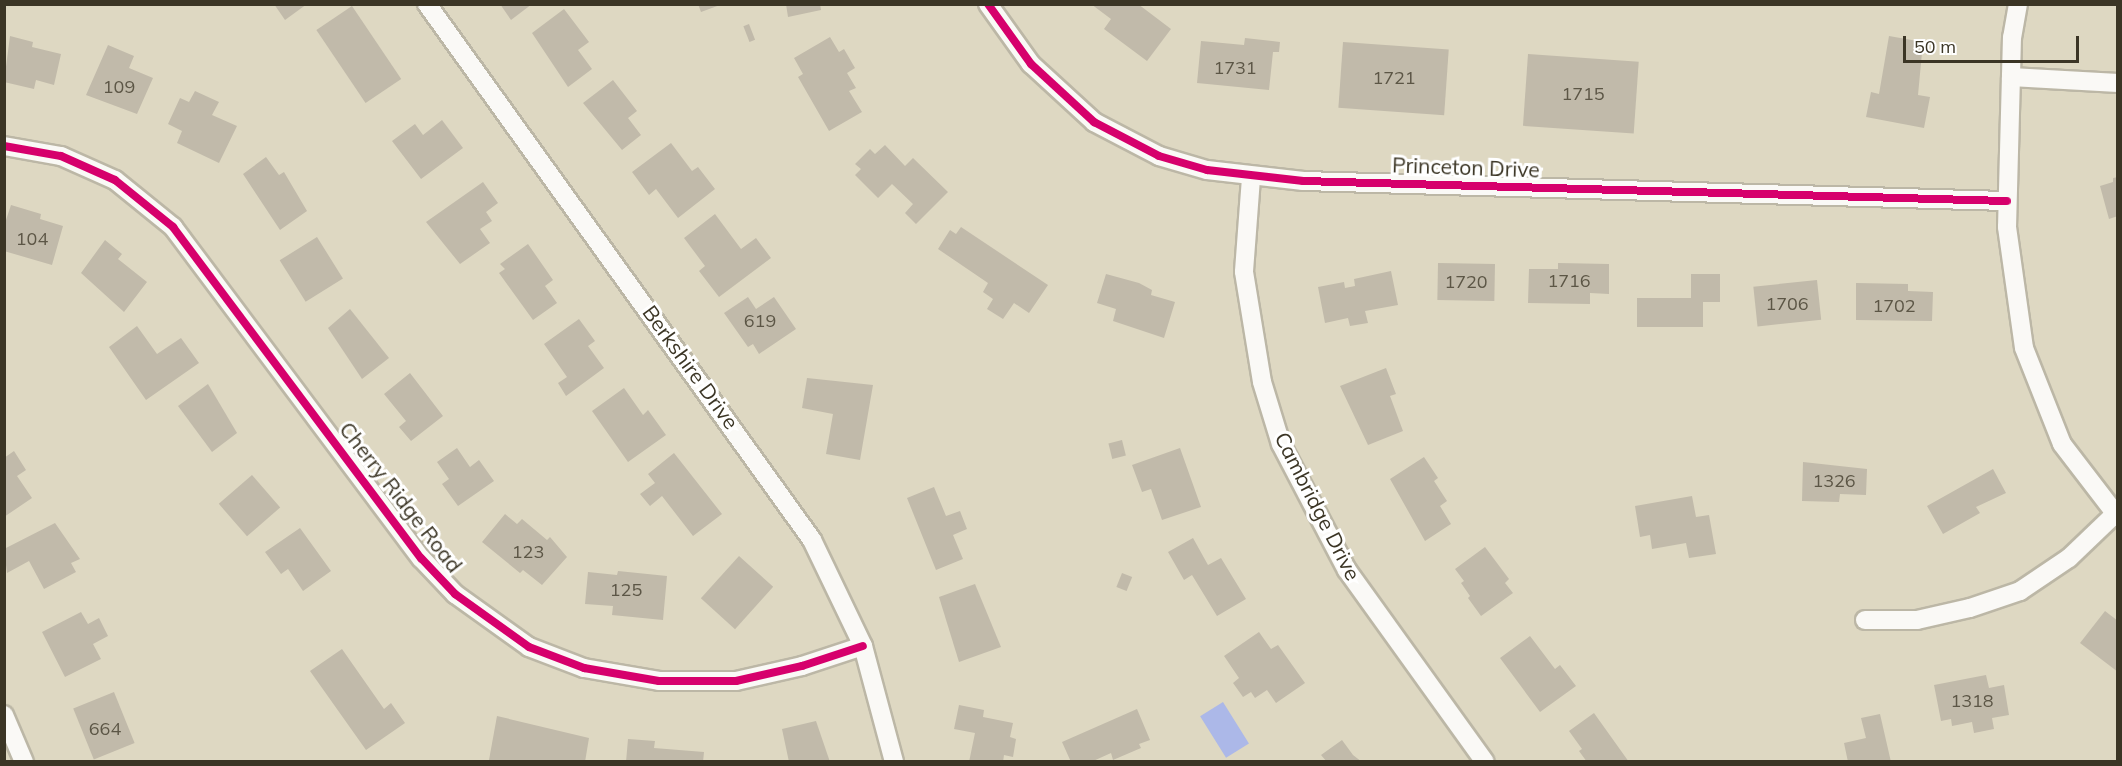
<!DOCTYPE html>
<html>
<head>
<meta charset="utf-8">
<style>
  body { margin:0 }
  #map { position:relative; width:2122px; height:766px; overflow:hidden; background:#ded8c2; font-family:Mulish,sans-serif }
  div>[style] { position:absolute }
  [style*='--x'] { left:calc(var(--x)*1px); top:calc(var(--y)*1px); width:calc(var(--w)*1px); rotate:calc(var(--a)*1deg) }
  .water>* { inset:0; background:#acb8e8; transform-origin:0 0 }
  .building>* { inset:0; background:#c1baaa; transform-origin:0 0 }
  .roads { filter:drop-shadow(2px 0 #bcb7a6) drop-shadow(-2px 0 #bcb7a6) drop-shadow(0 2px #bcb7a6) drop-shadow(0 -2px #bcb7a6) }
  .minor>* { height:18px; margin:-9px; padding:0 9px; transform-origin:9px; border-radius:9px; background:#faf9f6 }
  .cycleway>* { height:8px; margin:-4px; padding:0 4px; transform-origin:4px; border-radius:4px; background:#d6006c }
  span { translate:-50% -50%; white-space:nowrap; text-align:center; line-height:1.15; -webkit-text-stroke:6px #fff; paint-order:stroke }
  .number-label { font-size:18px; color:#5c5646 }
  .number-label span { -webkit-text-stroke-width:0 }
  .street-label { font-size:21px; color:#3b3525 }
  .frame { position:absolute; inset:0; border:6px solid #3b3525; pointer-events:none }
  .scale { position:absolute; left:1903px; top:36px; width:176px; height:27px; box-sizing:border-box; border:3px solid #3b3525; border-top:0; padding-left:8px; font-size:18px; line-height:21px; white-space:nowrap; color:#3b3525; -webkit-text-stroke:4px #fff; paint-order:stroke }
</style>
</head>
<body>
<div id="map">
  <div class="water">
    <div style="left:1223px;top:702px;width:49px;height:27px;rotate:58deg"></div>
  </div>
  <div class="building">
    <div style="clip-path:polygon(274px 4px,307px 4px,285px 20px)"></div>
    <div style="clip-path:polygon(500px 4px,532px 4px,511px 20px)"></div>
    <div style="clip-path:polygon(698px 4px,720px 4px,720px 5px,701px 12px)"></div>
    <div style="clip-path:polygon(786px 4px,820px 4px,821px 10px,788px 17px)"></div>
    <div style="clip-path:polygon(1091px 4px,1138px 4px,1171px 29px,1147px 61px,1104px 29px,1111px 19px)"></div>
    <div style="left:352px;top:6px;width:88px;height:43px;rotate:56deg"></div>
    <div style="clip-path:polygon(564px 9px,589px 42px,578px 50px,592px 69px,568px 87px,532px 33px)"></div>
    <div style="left:749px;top:24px;width:17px;height:6px;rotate:69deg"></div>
    <div style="clip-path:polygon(10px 36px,33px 42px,32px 47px,61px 54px,54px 85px,36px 80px,34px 89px,4px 82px)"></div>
    <div style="clip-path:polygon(1889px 36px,1923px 42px,1918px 95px,1930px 97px,1924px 128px,1866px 117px,1871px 92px,1879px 94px)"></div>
    <div style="clip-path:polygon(830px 37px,839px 52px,844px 49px,855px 68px,847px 73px,856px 88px,849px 91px,862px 112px,829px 131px,798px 77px,803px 74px,794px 58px)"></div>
    <div style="clip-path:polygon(1245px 38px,1280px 42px,1279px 52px,1273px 52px,1269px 90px,1197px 83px,1201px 41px,1244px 45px)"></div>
    <div style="left:1343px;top:42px;width:106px;height:66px;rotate:4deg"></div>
    <div style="clip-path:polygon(108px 45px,134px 56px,129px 68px,153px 78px,137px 114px,86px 95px)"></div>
    <div style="left:1528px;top:54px;width:111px;height:72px;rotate:4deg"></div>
    <div style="clip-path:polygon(613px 80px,637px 111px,628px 118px,641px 135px,622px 150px,583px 103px)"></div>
    <div style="clip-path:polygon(195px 91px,219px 102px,212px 115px,237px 126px,219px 163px,177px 143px,182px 131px,168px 124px,180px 98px,189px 102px)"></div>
    <div style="clip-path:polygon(442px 120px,463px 148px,421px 179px,392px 141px,415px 124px,423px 135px)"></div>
    <div style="clip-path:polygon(671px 143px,692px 171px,698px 167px,715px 189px,678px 218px,656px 189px,649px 195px,632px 172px)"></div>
    <div style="clip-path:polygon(885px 145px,905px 166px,913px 158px,948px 192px,916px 224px,905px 213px,913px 204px,892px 184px,878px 198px,855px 175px,861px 169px,855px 164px,870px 149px,875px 154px)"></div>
    <div style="clip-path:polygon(266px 157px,279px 175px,284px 172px,307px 211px,280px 230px,243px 174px)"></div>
    <div style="clip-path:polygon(2118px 177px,2118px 216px,2109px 219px,2100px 186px,2113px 182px,2113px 178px)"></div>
    <div style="clip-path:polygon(483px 182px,498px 203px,486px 212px,492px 221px,480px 229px,490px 243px,460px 264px,426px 222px)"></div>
    <div style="clip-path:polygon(11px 205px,41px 214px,40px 219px,63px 226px,52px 265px,4px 251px,4px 226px)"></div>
    <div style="clip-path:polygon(715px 214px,741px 249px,756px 238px,771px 258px,719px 297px,699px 271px,705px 266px,684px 238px)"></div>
    <div style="clip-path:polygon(961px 227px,1048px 285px,1029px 313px,1014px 303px,1003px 319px,987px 309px,993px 299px,983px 292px,988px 283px,938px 249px,950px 230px,956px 234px)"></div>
    <div style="left:317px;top:237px;width:49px;height:44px;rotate:58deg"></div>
    <div style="clip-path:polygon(105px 240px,122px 254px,118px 259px,147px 282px,124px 312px,81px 273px)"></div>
    <div style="clip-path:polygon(528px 244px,553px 280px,545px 286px,557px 303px,533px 320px,499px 273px,505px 269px,500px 264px)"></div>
    <div style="left:1438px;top:263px;width:57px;height:37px;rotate:1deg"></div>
    <div style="clip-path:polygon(1558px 263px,1609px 264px,1609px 294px,1590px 293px,1590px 304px,1528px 303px,1529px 269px,1558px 269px)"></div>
    <div style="clip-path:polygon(1391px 271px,1398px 305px,1365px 311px,1368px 323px,1350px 326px,1348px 318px,1325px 323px,1318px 287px,1344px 282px,1345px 288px,1355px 286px,1354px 279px)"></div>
    <div style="clip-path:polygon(1106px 274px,1139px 283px,1152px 290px,1151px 295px,1175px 302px,1164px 338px,1113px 321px,1116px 309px,1097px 303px)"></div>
    <div style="clip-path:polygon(1691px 274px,1720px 274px,1720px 302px,1703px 302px,1703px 327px,1637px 327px,1637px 298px,1691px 298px)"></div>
    <div style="left:1817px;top:280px;width:40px;height:64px;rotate:84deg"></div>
    <div style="clip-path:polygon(1856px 283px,1908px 284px,1908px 291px,1933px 292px,1932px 321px,1856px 320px)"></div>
    <div style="clip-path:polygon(748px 297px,756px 309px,774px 297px,796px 329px,759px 354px,753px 344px,748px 347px,724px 313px)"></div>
    <div style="clip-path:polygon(350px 309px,389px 358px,362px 379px,328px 328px)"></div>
    <div style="clip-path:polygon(579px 319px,595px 341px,588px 346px,604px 368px,566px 396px,558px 383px,567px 377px,544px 344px)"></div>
    <div style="clip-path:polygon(137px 326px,157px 354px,181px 338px,199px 363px,146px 400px,109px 347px)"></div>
    <div style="clip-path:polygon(1386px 368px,1396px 394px,1390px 396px,1403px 431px,1368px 445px,1340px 386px)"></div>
    <div style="clip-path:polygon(410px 373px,443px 416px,411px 441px,399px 427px,406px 421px,384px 394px)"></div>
    <div style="clip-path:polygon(807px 378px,873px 385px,860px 460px,826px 454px,833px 414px,802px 408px)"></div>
    <div style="clip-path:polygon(208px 384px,237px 433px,212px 452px,178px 406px)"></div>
    <div style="clip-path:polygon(624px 388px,643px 415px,648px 410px,666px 435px,628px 462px,592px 411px)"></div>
    <div style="left:1122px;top:440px;width:16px;height:14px;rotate:76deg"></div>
    <div style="clip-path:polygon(457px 448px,470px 467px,479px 460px,494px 481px,458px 506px,442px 484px,449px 479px,437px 462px)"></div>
    <div style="clip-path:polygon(1180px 448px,1201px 507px,1162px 520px,1151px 489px,1142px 492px,1132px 465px)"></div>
    <div style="clip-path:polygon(14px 451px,26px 470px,17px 476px,32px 498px,4px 517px,4px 458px)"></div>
    <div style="clip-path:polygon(674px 453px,722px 514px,693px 536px,662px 496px,650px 506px,640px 494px,655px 483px,648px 474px)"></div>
    <div style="clip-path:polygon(1424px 457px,1438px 478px,1434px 481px,1447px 501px,1440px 506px,1451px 524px,1425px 541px,1390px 479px)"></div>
    <div style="clip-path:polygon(1803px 462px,1867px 469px,1866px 495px,1840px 494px,1839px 502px,1802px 501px)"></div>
    <div style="clip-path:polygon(1993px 469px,2006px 493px,1976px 507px,1980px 513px,1943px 534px,1927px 506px)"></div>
    <div style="left:252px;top:475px;width:43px;height:44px;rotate:49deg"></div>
    <div style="clip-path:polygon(934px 487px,946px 516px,960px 511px,967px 529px,953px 535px,963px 559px,936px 570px,907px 498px)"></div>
    <div style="clip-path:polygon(1692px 496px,1696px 517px,1709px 515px,1716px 554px,1689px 558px,1686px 543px,1652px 549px,1650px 535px,1640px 537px,1635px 506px)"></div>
    <div style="clip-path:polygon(505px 514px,517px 524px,522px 519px,547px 540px,550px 537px,567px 557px,542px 585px,523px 570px,520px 573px,482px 542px)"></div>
    <div style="clip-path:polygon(55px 523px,80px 559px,71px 563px,76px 572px,44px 589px,29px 561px,7px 573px,4px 549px)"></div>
    <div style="clip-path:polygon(300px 528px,331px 571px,303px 591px,288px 569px,281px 574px,265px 552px)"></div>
    <div style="clip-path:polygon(1193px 538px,1208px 565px,1221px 558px,1246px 599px,1217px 616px,1192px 575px,1184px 580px,1168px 552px)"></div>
    <div style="clip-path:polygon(1485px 547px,1509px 579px,1505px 583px,1513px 593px,1481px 616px,1468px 598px,1470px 596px,1461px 583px,1464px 581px,1455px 569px)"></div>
    <div style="left:739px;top:556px;width:46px;height:57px;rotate:42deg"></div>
    <div style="clip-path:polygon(618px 571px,667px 576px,663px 620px,612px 615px,613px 606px,585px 604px,588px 572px,617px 575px)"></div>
    <div style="left:1122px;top:573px;width:11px;height:15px;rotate:22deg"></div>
    <div style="clip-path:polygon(975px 584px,1001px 647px,959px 662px,939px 597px)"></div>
    <div style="clip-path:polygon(2105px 611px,2118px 621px,2118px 672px,2080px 643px)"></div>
    <div style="clip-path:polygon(81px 612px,88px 624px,99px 618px,108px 636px,93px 644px,101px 659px,65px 677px,42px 632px)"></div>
    <div style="clip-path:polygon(1259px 632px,1271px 649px,1278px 645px,1305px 683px,1276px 703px,1267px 690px,1255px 698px,1251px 692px,1243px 697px,1233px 683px,1239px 678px,1224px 656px)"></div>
    <div style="clip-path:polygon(1530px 636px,1555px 669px,1560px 665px,1576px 686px,1540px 712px,1500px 658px)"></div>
    <div style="clip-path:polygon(342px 649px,384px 709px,391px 703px,405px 723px,366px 750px,310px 671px)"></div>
    <div style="clip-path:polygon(1986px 675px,1989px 688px,2004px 685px,2009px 715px,1992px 718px,1994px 729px,1974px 733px,1972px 722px,1952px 726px,1951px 719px,1941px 721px,1934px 685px)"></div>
    <div style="left:114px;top:692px;width:55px;height:44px;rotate:68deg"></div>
    <div style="clip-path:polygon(959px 705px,984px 710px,983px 717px,1013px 723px,1010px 737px,1016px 739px,1013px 757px,1004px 755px,1003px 762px,969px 762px,975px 733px,954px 729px)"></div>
    <div style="clip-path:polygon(1137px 709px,1150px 740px,1139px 744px,1141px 748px,1113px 760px,1111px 753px,1091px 762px,1071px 762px,1062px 742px)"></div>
    <div style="clip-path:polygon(1594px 713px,1629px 762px,1587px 762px,1579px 751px,1582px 749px,1569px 731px)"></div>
    <div style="clip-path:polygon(1880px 714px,1891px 762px,1848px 762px,1844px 743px,1866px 738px,1861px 718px)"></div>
    <div style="clip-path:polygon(497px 716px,589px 738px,585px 762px,489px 760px)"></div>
    <div style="clip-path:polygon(816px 721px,830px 762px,789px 762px,782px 729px)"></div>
    <div style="clip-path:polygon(628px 739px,655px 741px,654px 748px,704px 752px,703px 762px,626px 762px)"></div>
    <div style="clip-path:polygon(1342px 740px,1353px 755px,1362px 762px,1327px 762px,1321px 755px)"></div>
  </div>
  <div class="roads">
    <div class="minor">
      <div style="--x:427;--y:4;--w:660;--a:54.31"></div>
      <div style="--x:812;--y:540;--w:118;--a:64.3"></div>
      <div style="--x:863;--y:646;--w:120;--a:75"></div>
      <div style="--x:988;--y:4;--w:74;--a:54.4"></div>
      <div style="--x:1031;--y:64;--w:86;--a:42.6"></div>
      <div style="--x:1094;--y:122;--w:73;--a:27.6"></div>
      <div style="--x:1159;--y:156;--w:50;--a:16.3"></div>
      <div style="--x:1207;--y:170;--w:97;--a:6.5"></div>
      <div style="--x:1303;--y:181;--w:704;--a:1.63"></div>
      <div style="--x:2018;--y:4;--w:34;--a:100"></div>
      <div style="--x:2012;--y:37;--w:190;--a:91.5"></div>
      <div style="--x:2007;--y:227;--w:122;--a:82"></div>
      <div style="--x:2024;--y:348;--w:103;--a:68.4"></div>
      <div style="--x:2062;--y:444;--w:92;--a:52.5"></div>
      <div style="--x:2011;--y:77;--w:107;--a:3.2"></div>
      <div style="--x:4;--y:146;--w:58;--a:10"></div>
      <div style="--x:61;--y:156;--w:59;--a:24"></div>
      <div style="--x:115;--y:180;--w:75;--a:39"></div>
      <div style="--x:173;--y:227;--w:414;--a:53.2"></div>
      <div style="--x:421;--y:558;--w:50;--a:46.6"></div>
      <div style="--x:455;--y:594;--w:91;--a:35.6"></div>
      <div style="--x:529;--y:647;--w:59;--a:20.9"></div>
      <div style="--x:584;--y:668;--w:76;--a:9.8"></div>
      <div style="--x:659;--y:681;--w:77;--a:0"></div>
      <div style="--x:736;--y:681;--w:68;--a:-12.8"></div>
      <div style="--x:802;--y:666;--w:64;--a:-18.2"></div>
      <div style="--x:1251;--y:178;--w:94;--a:94.3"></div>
      <div style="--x:1244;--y:272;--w:111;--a:80.7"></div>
      <div style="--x:1262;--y:382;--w:65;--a:73"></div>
      <div style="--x:1281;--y:444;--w:142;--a:62.4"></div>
      <div style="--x:1347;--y:570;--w:236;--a:54.3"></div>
      <div style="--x:1865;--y:620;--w:52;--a:0"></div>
      <div style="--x:1917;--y:620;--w:54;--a:-12.8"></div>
      <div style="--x:1970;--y:608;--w:53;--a:-18.8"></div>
      <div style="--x:2020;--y:591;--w:59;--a:-34"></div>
      <div style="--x:2069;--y:558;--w:64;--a:-43.7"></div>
      <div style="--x:4;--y:715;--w:51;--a:66.9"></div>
    </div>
  </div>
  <div class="cycleway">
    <div style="--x:988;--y:4;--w:74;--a:54.4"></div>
    <div style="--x:1031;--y:64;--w:86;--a:42.6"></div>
    <div style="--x:1094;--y:122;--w:73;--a:27.6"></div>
    <div style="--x:1159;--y:156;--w:50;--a:16.3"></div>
    <div style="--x:1207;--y:170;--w:97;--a:6.5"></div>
    <div style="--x:1303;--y:181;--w:704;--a:1.63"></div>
    <div style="--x:4;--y:146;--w:58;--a:10"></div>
    <div style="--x:61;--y:156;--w:59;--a:24"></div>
    <div style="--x:115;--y:180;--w:75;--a:39"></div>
    <div style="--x:173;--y:227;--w:414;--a:53.2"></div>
    <div style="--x:421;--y:558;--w:50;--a:46.6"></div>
    <div style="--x:455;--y:594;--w:91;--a:35.6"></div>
    <div style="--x:529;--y:647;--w:59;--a:20.9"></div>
    <div style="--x:584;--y:668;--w:76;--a:9.8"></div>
    <div style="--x:659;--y:681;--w:77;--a:0"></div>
    <div style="--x:736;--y:681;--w:68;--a:-12.8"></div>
    <div style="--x:802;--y:666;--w:64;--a:-18.2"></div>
  </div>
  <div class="number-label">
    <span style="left:1235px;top:68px">1731</span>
    <span style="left:1394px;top:78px">1721</span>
    <span style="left:119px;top:87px">109</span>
    <span style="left:1583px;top:94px">1715</span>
    <span style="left:32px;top:239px">104</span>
    <span style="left:1569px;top:281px">1716</span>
    <span style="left:1466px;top:282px">1720</span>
    <span style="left:1787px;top:304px">1706</span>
    <span style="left:1894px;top:306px">1702</span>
    <span style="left:760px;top:321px">619</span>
    <span style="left:1834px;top:481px">1326</span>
    <span style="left:528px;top:552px">123</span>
    <span style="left:626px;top:590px">125</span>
    <span style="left:1972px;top:701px">1318</span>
    <span style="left:105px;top:729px">664</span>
  </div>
  <div class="street-label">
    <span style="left:1466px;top:167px;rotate:2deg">Princeton Drive</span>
    <span style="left:691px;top:367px;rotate:54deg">Berkshire Drive</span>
    <span style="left:401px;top:497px;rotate:52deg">Cherry Ridge Road</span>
    <span style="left:1318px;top:506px;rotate:63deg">Cambridge Drive</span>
  </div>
  <div class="frame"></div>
  <div class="scale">50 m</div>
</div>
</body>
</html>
